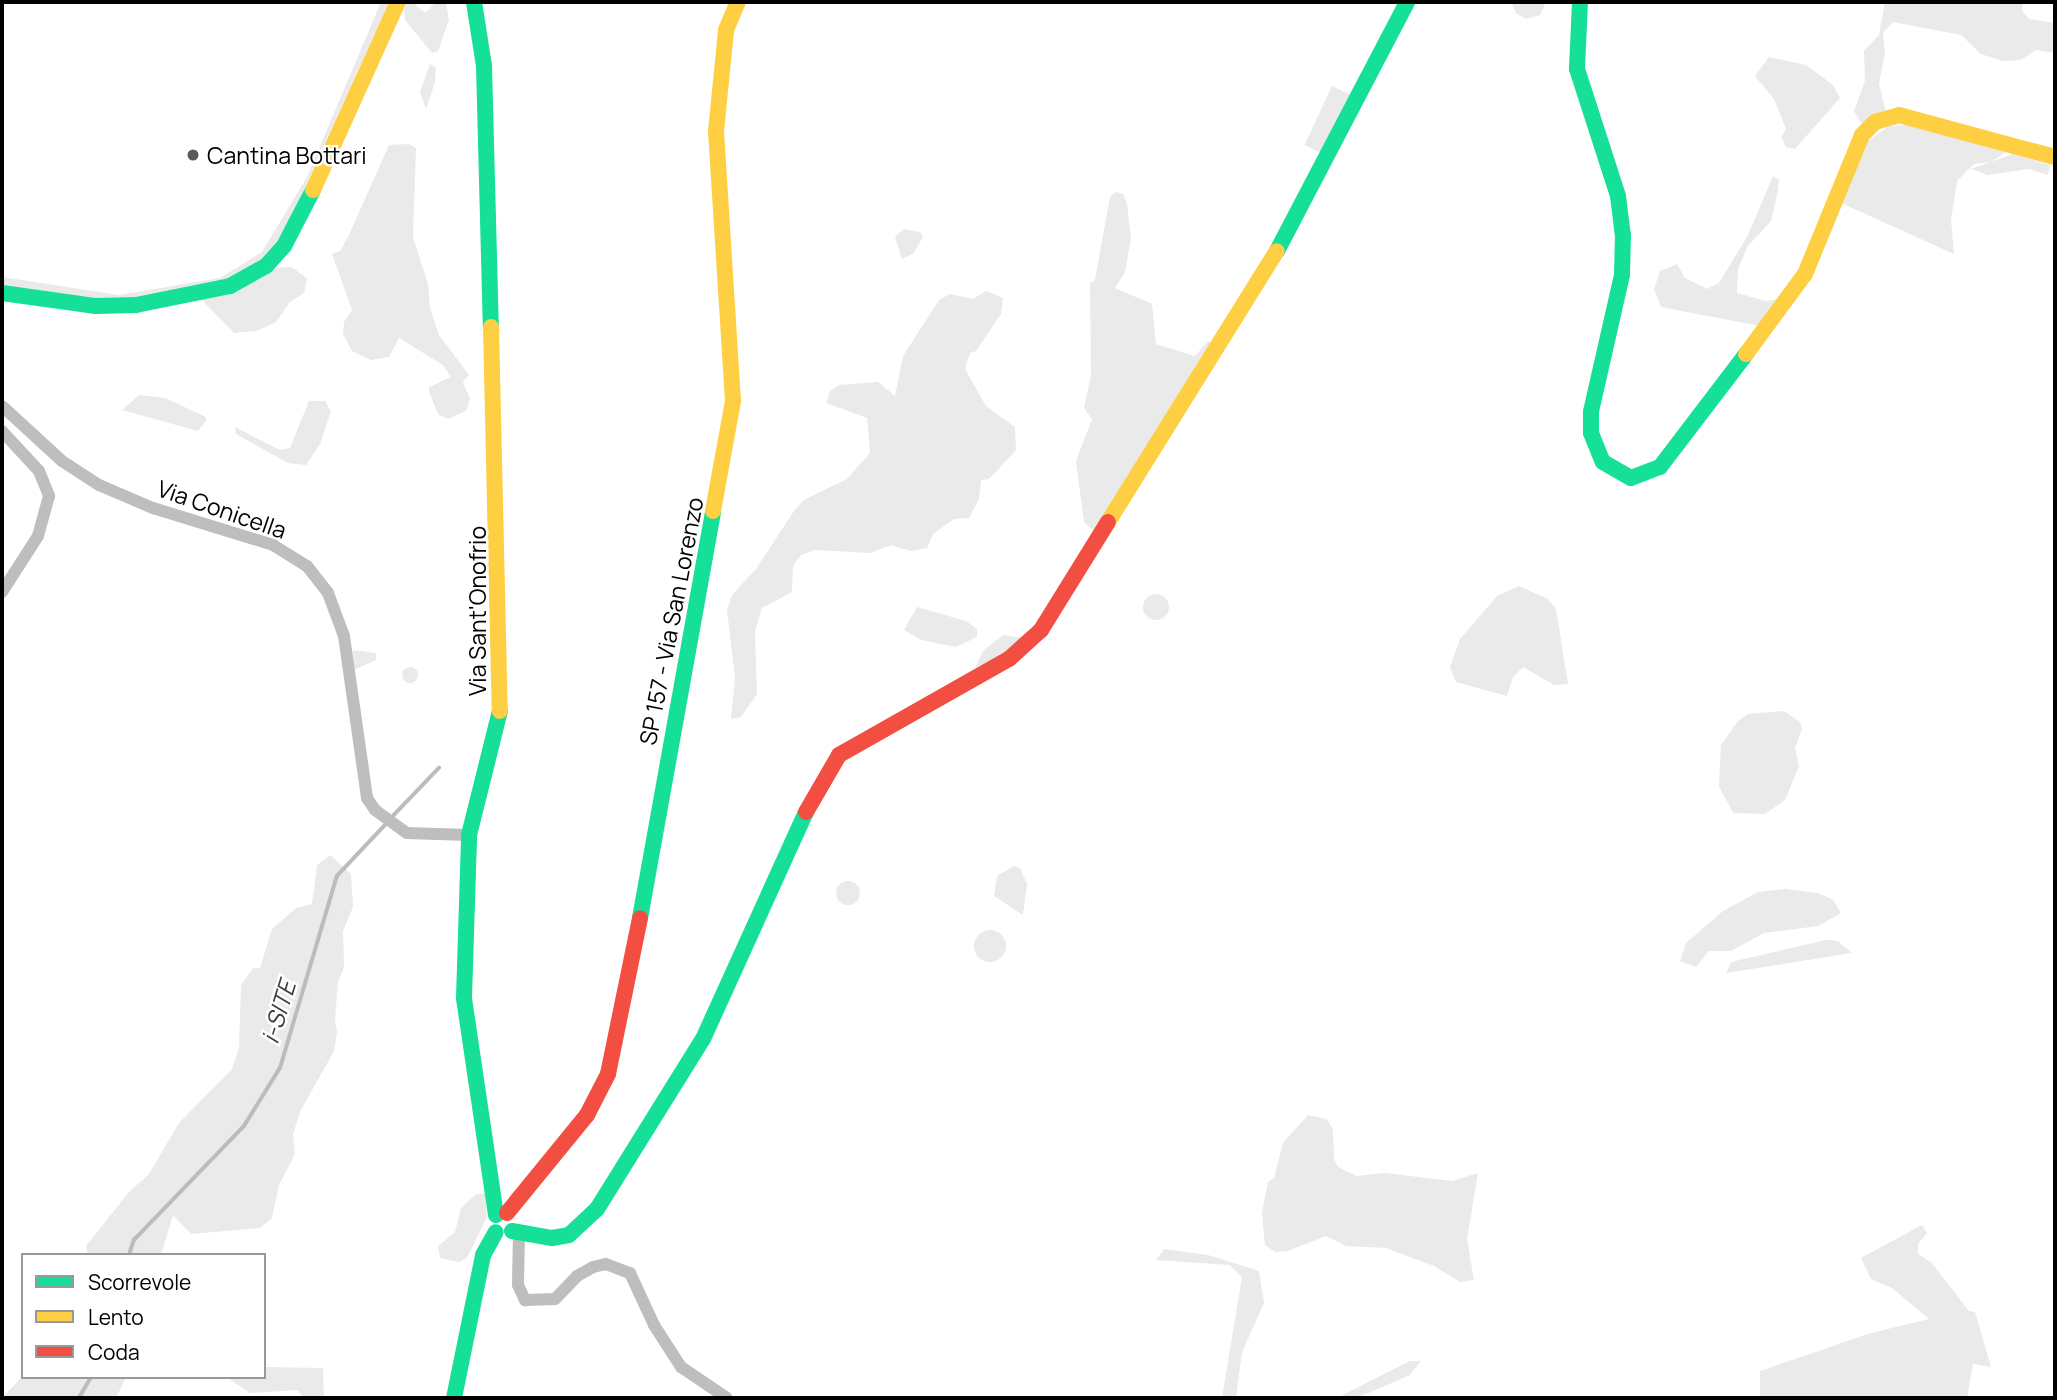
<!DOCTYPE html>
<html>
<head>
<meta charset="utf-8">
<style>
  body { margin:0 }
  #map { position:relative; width:2057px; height:1400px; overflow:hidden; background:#fff; font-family:Manrope,sans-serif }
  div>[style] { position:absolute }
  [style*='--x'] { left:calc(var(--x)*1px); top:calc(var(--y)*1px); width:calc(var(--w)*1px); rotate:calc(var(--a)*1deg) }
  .green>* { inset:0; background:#eaeaea; transform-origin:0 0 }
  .round { border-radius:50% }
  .stream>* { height:3.5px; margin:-1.75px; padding:0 1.75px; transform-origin:1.75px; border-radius:1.75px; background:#bcbcbc }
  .street>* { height:12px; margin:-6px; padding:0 6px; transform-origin:6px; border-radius:6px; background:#bebebe }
  .fast>* { height:16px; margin:-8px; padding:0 8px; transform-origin:8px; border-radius:8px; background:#16e098 }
  .slow>* { height:16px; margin:-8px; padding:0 8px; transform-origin:8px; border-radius:8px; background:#ffcf43 }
  .jam>* { height:16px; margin:-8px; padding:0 8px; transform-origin:8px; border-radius:8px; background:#f24e42 }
  .dots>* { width:19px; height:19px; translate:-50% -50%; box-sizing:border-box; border:4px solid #fff; border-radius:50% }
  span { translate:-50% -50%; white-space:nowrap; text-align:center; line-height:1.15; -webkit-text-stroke:5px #fff; paint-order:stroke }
  .poi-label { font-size:23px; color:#000 }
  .left { translate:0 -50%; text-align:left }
  .street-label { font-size:23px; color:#000 }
  .water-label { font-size:24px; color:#404040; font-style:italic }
  .frame { position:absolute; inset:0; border:4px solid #000; pointer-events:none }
  .legend { position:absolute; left:21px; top:1253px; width:245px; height:126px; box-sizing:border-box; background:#fff; border:2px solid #999; margin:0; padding:9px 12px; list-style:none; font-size:21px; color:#000 }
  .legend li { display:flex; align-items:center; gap:14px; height:35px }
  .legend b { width:35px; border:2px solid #999 }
</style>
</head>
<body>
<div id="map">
  <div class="green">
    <div style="clip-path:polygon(381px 2px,389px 2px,290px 220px,266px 258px,220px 282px,102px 304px,2px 287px,2px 277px,119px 295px,220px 278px,262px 252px,307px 177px)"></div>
    <div style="clip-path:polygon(412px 2px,425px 13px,436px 2px,446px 3px,449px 20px,438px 51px,432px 53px,405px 20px,404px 4px)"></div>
    <div style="clip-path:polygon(1511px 2px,1546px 2px,1540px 15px,1526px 19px,1516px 13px)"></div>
    <div style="clip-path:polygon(1885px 2px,2023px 2px,2022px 11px,2029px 19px,2055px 23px,2055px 53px,2036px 50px,2021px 60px,2002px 61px,1981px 54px,1961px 35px,1893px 22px,1883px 33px,1885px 52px,1879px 84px,1886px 112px,1863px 126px,1854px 111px,1865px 81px,1864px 51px,1879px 35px)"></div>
    <div style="clip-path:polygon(1769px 57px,1806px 65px,1833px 85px,1840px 98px,1795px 149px,1786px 147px,1781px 137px,1786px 129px,1774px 99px,1755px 76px)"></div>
    <div style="clip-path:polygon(430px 64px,436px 68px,435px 82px,426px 109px,420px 92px)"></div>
    <div style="left:1332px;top:86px;width:23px;height:65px;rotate:25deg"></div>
    <div style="clip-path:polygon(1914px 124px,2006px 152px,1991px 162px,1974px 164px,1957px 181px,1951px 220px,1954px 254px,1841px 203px,1865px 143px,1889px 126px)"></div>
    <div style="clip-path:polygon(409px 144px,416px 148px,413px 237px,428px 284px,430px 308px,439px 335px,469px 375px,463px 382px,470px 399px,466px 411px,448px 419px,438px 414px,429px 392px,429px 387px,451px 377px,443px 365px,399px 338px,389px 357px,371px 360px,352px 351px,343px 334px,344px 322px,352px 310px,332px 254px,340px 251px,348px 237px,389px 145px)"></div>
    <div style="clip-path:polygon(2013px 154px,2050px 165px,2048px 175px,2029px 169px,1988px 175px,1971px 169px)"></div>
    <div style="clip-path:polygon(1773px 176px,1779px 180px,1778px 191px,1771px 221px,1748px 246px,1738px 269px,1737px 293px,1766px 301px,1779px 299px,1760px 326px,1661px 307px,1654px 289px,1660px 271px,1677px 264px,1685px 278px,1707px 289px,1719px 283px,1748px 235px)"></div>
    <div style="clip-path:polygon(1116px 192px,1123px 194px,1127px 204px,1131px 238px,1125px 272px,1115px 288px,1152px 304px,1156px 344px,1195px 356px,1208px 341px,1214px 346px,1096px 533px,1084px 522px,1076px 461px,1092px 419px,1084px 408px,1091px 375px,1090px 283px,1095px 280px,1110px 197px)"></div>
    <div style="clip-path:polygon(904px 229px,920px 232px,923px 237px,913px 254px,902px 259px,895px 237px)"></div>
    <div style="clip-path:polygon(291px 267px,307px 278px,304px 293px,290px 302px,276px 322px,257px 331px,234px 333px,199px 297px,273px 268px)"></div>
    <div style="clip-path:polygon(986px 291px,1003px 298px,1001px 314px,976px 351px,970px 353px,965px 369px,986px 406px,1015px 427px,1016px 450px,989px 479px,981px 480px,979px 499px,969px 518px,954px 519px,933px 534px,927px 548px,910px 551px,891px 545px,870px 553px,815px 550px,801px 555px,793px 566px,792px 592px,762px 608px,755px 632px,757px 694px,741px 717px,731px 719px,735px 678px,727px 610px,732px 595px,756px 569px,794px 511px,804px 500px,847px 479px,870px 453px,867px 418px,826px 403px,830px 391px,839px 385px,878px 382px,895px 396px,903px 356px,939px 300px,950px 294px,973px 299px)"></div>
    <div style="clip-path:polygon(139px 395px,165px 398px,206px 417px,206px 421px,198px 431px,122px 410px)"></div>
    <div style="clip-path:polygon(309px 401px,325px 401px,331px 411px,320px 444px,306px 465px,288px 463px,236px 434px,235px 427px,280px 450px,290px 448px)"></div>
    <div style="clip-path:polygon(1519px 586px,1548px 599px,1556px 609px,1568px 684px,1554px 685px,1523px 667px,1513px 677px,1507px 696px,1456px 682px,1450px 667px,1460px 639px,1497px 596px)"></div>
    <div class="round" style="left:1143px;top:594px;width:26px;height:26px"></div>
    <div style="clip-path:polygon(917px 607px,966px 621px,977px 629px,977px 637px,956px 647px,921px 640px,904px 630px)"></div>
    <div style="clip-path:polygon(1003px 635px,1023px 638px,1008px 656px,975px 668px,983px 651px)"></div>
    <div style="clip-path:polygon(353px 650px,376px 653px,376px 660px,354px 670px)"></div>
    <div class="round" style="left:402px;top:667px;width:16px;height:16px"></div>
    <div style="clip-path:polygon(1784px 711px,1800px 722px,1802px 729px,1795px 748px,1799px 766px,1785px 800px,1765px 814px,1733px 813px,1719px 786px,1721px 745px,1738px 721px,1748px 714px)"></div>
    <div style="clip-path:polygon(330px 855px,351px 874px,353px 907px,343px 931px,344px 967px,338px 982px,335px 1019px,337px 1033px,334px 1051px,301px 1110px,293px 1134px,295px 1154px,279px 1185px,272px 1218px,260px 1228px,191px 1234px,173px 1215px,161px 1255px,88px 1255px,86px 1246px,129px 1192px,149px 1174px,179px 1123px,232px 1069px,239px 1048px,241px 985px,253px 968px,260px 968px,272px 929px,296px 908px,312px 904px,317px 865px)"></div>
    <div style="clip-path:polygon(1014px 866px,1020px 868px,1027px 884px,1023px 915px,994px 896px,997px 876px)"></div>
    <div class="round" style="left:836px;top:881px;width:24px;height:24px"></div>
    <div style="clip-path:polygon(1785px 889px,1818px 893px,1833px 900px,1841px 913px,1818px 926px,1764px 933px,1731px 951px,1709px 951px,1696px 967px,1680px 961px,1686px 943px,1723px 911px,1758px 892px)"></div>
    <div class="round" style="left:974px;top:930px;width:32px;height:32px"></div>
    <div style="clip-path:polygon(1826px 940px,1838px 941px,1852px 953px,1726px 973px,1731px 962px)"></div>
    <div style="clip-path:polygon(1308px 1115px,1327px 1119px,1333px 1130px,1334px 1159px,1338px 1167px,1357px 1176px,1385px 1173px,1452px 1181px,1478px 1173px,1467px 1239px,1474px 1280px,1460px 1282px,1434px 1266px,1386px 1248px,1346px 1246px,1326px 1236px,1288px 1251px,1275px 1252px,1265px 1245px,1262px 1213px,1268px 1182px,1274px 1178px,1283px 1143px)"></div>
    <div style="clip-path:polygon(485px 1193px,487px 1217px,467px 1258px,459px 1262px,440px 1258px,438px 1246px,455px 1232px,461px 1208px,475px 1195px)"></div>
    <div style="clip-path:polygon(1922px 1225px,1927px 1233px,1918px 1244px,1918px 1254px,1931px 1262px,1969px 1311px,1975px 1312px,1991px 1367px,1973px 1364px,1967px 1398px,1760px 1398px,1760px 1371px,1871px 1333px,1929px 1319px,1892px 1288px,1871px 1279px,1861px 1258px)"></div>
    <div style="clip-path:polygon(1164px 1249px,1208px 1255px,1259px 1271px,1264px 1303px,1242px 1352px,1236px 1398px,1222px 1398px,1242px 1277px,1229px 1265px,1156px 1260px)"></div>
    <div style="clip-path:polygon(1410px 1361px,1421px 1361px,1410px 1375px,1357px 1398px,1337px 1398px)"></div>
    <div style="clip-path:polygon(264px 1367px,323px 1368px,324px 1398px,303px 1398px,298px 1390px,250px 1393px,226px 1377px,264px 1377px)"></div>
    <div style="clip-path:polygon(23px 1376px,23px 1377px,126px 1377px,116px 1398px,2px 1398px)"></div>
  </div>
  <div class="stream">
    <div style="--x:392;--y:817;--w:68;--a:-46.2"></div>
    <div style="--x:129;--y:1255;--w:16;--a:-72"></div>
    <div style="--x:134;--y:1240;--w:158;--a:-46"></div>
    <div style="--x:244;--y:1126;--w:68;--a:-58.2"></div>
    <div style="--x:280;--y:1068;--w:200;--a:-73.5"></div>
    <div style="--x:337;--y:876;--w:73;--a:-46.7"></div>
    <div style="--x:79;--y:1398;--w:24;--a:-60"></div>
  </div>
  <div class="street">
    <div style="--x:2;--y:406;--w:81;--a:42.5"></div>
    <div style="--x:62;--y:461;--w:44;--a:33"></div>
    <div style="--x:99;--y:485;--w:59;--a:23.1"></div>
    <div style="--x:153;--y:508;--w:126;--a:17.1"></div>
    <div style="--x:273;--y:545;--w:40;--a:32"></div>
    <div style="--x:307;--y:566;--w:34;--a:52"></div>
    <div style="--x:328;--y:593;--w:46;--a:69.6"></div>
    <div style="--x:344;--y:636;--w:164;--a:81.9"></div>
    <div style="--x:367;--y:798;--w:14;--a:56"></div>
    <div style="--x:375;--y:810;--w:39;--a:36"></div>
    <div style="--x:407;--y:833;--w:62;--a:1.8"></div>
    <div style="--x:2;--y:431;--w:54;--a:47.2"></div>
    <div style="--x:39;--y:471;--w:27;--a:68"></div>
    <div style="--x:49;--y:496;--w:41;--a:105.4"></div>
    <div style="--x:38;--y:536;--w:67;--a:122.7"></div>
    <div style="--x:519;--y:1232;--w:53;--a:91.1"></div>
    <div style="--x:518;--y:1285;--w:17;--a:65"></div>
    <div style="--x:525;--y:1300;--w:30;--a:-2"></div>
    <div style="--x:555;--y:1299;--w:32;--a:-46"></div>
    <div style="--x:577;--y:1276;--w:18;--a:-29"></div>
    <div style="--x:593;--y:1267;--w:13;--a:-13"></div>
    <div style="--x:606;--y:1264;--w:26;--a:21"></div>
    <div style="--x:630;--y:1273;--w:57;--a:65.2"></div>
    <div style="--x:654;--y:1325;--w:50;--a:57.3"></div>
    <div style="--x:681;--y:1367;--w:55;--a:34"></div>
  </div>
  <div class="fast">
    <div style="--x:474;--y:2;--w:65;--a:81.1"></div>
    <div style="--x:484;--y:66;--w:261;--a:88.5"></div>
    <div style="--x:1580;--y:2;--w:67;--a:92.6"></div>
    <div style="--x:1577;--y:69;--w:133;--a:72.1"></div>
    <div style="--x:1618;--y:196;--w:38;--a:83"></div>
    <div style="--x:1623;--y:234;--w:41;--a:91.4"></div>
    <div style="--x:1622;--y:275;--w:140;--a:102.8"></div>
    <div style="--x:1591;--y:412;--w:21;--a:90"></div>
    <div style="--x:1591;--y:433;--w:31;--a:68"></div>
    <div style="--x:1603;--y:462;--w:32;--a:30"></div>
    <div style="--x:1631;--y:478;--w:31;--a:-21"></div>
    <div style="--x:1660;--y:467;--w:142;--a:-52.7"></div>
    <div style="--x:1277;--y:251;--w:281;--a:-62.4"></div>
    <div style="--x:2;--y:293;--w:95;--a:7.9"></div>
    <div style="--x:96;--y:306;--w:40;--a:-1.4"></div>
    <div style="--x:136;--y:305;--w:96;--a:-11.4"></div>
    <div style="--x:230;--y:286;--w:41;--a:-29.1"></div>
    <div style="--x:266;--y:266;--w:27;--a:-48"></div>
    <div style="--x:284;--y:246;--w:63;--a:-62.6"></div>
    <div style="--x:640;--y:918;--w:413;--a:-79.8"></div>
    <div style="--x:496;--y:1215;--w:219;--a:-98.4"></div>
    <div style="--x:464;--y:998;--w:163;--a:-88.2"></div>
    <div style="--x:469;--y:835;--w:128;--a:-76"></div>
    <div style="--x:512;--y:1231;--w:41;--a:9.9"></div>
    <div style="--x:552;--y:1238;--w:17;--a:-10"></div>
    <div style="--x:569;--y:1235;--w:38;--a:-43"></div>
    <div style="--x:597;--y:1209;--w:200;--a:-58.1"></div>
    <div style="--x:703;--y:1039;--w:249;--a:-65.6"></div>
    <div style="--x:454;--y:1398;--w:146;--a:-78.5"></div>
    <div style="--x:483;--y:1255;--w:26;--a:-61"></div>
  </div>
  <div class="slow">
    <div style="--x:313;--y:190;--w:206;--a:-65.7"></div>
    <div style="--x:491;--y:327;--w:384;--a:88.7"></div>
    <div style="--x:1746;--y:354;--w:99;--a:-53.6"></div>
    <div style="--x:1805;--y:274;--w:150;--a:-67.7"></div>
    <div style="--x:1862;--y:135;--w:18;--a:-45"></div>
    <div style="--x:1875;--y:122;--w:25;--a:-16"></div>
    <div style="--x:1899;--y:115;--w:162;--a:15.1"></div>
    <div style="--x:713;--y:511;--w:112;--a:-79.7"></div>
    <div style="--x:733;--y:401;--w:271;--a:-93.6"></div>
    <div style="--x:716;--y:131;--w:101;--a:-84.3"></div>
    <div style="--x:726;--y:30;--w:30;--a:-67"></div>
    <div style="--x:1108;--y:522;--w:319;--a:-58.1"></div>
  </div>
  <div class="jam">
    <div style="--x:806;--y:812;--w:66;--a:-59.9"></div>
    <div style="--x:839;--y:755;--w:195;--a:-29.5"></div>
    <div style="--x:1009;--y:659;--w:43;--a:-42.2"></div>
    <div style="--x:1041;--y:630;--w:127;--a:-58.2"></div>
    <div style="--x:507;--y:1213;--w:127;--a:-50.8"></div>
    <div style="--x:587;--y:1115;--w:46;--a:-62.9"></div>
    <div style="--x:608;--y:1074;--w:159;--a:-78.4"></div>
  </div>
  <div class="dots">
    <div style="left:193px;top:155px;background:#595959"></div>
  </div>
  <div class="poi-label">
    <span class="left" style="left:207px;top:155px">Cantina Bottari</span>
  </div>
  <div class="street-label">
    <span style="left:222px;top:509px;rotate:19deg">Via Conicella</span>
    <span style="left:477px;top:611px;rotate:-90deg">Via Sant'Onofrio</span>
    <span style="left:671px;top:621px;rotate:-79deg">SP 157 - Via San Lorenzo</span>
  </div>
  <div class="water-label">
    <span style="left:278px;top:1012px;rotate:-73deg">i-SITE</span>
  </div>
  <div class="frame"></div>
  <ul class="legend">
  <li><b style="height:9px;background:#16e098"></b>Scorrevole</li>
  <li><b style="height:9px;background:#ffcf43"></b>Lento</li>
  <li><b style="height:9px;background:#f24e42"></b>Coda</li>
  </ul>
</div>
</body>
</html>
